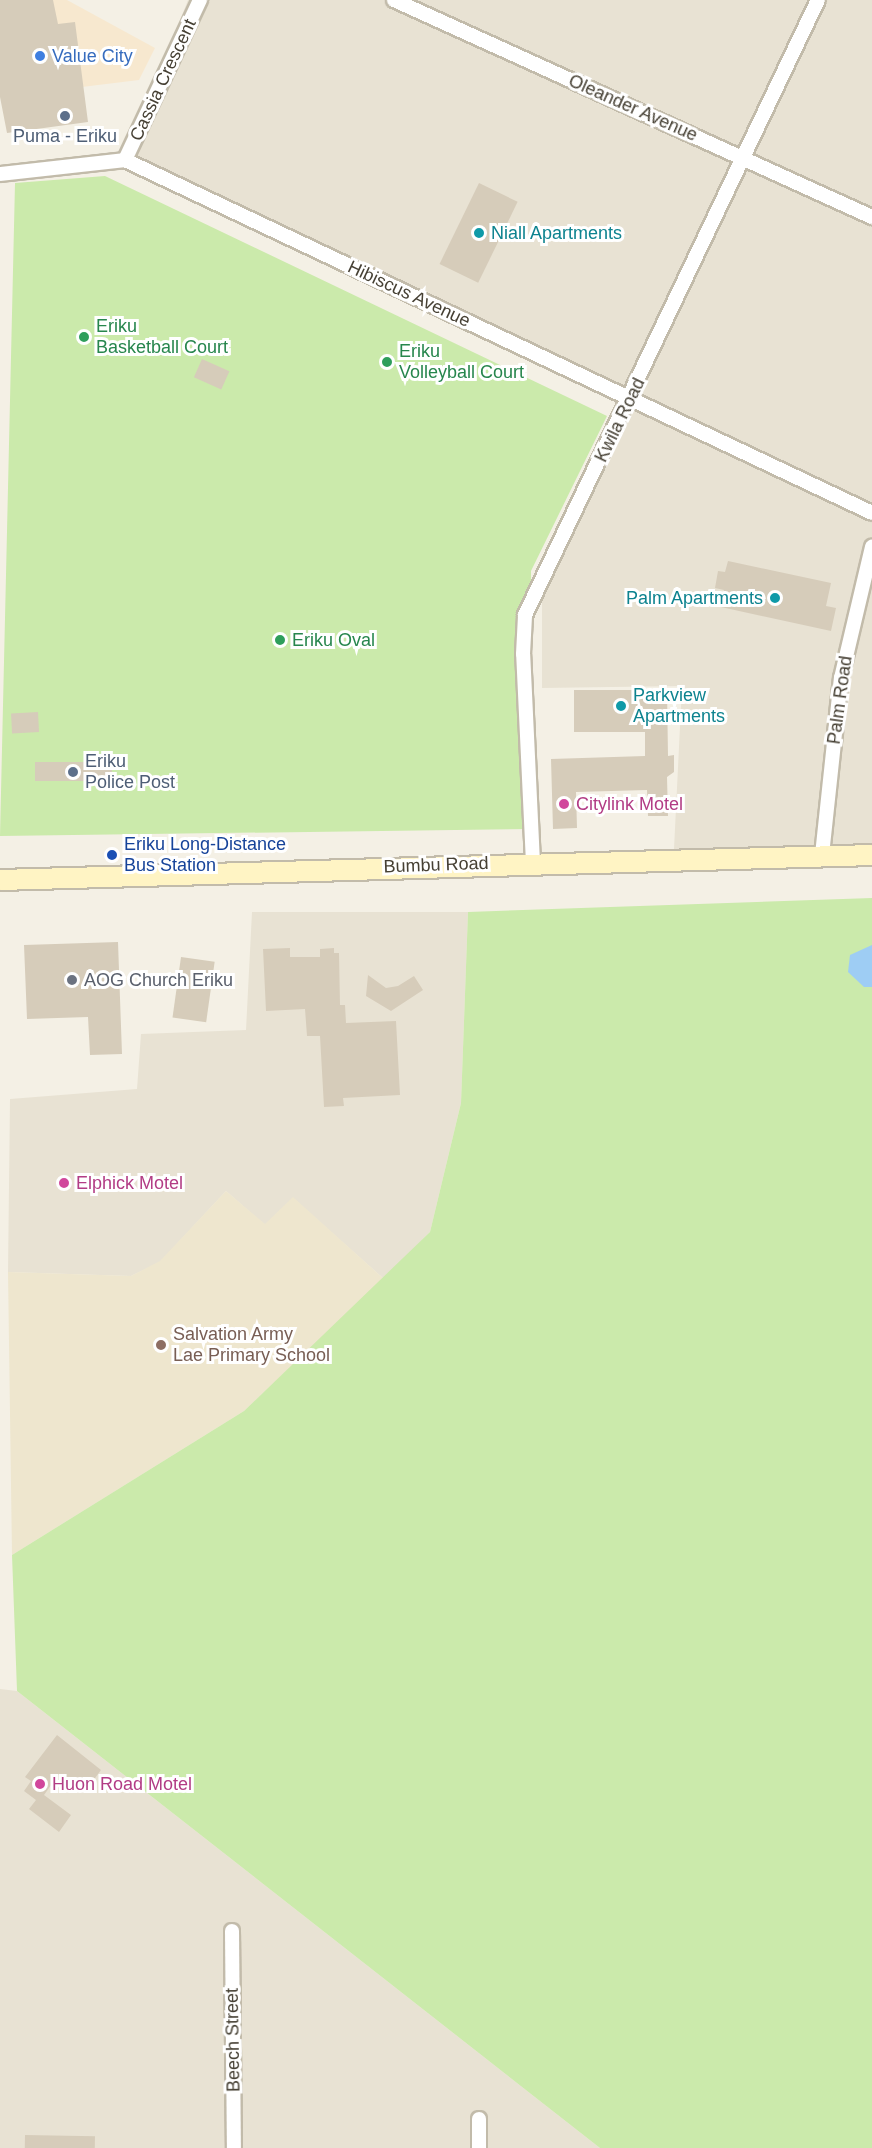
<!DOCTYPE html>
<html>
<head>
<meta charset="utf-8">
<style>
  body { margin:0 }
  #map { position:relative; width:872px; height:2148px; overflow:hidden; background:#f4f0e5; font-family:Helvetica,sans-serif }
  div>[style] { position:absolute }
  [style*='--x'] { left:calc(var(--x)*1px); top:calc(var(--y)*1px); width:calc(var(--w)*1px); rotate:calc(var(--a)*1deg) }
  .residential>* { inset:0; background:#e8e2d3 }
  .commercial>* { inset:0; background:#f7e8cf }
  .education>* { inset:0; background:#eee6ce }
  .green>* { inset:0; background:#cbeaab }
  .water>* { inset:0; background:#9ecdf4 }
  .building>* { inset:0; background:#d6ccba; transform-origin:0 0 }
  .roads { filter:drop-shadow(2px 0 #c2bbaa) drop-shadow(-2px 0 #c2bbaa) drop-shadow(0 2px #c2bbaa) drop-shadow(0 -2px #c2bbaa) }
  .street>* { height:14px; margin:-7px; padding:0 7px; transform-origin:7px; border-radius:7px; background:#fff }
  .secondary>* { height:20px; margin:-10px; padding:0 10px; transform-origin:10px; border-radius:10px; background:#fff4c4 }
  .dots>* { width:16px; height:16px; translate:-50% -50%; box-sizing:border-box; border:3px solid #fff; border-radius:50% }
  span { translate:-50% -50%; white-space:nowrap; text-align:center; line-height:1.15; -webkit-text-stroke:6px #fff; paint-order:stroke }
  .shop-label { font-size:18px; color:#366cbe }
  .left { translate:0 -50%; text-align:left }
  .street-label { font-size:18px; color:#464034 }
  .service-label { font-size:18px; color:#4e5e75 }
  .culture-label { font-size:18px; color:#0d838f }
  .right { translate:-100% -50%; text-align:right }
  .leisure-label { font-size:18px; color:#27864d }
  .hotel-label { font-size:18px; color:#b23c85 }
  .transit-label { font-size:18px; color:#164399 }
  .worship-label { font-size:18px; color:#5b616d }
  .education-label { font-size:18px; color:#785e54 }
</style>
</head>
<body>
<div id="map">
  <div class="residential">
    <div style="clip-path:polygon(188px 0,872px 0,872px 845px,674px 849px,682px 686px,542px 688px,542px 579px,631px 399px,125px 160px)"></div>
    <div style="clip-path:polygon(252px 912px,468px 912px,461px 1103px,430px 1232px,384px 1279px,293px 1198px,265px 1225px,226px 1191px,160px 1262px,131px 1276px,8px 1272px,10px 1099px,137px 1089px,141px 1034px,246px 1030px)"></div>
    <div style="clip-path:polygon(0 1689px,17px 1691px,600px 2148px,0 2148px)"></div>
  </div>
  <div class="commercial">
    <div style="clip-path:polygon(0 0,67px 0,155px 48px,139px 80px,0 97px)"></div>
  </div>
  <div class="education">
    <div style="clip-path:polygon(226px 1191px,265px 1224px,293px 1197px,384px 1279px,244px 1411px,12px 1555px,8px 1272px,131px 1276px,160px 1261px)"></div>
  </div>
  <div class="green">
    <div style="clip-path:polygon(105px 176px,607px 416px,531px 571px,529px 829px,0 836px,15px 183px)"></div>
    <div style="clip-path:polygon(872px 898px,872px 2148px,600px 2148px,17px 1691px,12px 1555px,244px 1411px,430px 1232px,461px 1103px,468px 912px)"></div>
  </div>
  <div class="water">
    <div style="clip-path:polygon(872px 945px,872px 987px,864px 987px,848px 972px,850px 955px)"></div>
  </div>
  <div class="building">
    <div style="clip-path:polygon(0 0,53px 0,58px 24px,75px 22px,88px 122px,7px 133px,0 97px)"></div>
    <div style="left:479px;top:183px;width:43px;height:90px;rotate:26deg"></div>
    <div style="left:202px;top:359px;width:30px;height:20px;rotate:24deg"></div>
    <div style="clip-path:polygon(728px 561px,831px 583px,826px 606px,836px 608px,831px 631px,721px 607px,724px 590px,715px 588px,718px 571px,725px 572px)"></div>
    <div style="clip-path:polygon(574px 690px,667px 690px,668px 756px,674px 755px,674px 772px,667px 777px,668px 816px,648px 816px,647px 790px,576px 792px,577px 828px,553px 829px,551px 759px,645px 756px,645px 732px,574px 732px)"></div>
    <div style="left:38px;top:712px;width:20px;height:27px;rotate:87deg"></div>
    <div style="left:112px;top:762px;width:19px;height:77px;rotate:90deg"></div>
    <div style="clip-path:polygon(118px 942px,122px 1054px,90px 1055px,88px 1017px,27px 1019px,24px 945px)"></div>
    <div style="clip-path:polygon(290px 948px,290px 957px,320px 957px,320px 949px,334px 948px,334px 953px,339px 953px,340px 1005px,345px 1005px,346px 1023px,396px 1021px,400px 1095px,343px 1098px,344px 1106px,324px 1107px,320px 1036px,307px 1036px,305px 1009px,266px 1011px,263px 949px)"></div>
    <div style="left:181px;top:957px;width:34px;height:61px;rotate:8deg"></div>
    <div style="clip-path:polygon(368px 975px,386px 988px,398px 986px,414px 976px,423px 990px,391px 1011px,366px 996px)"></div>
    <div style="clip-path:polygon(57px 1735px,101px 1770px,84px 1793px,59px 1774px,44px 1795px,71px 1815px,59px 1832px,29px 1809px,36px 1800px,24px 1791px,31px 1781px,25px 1777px)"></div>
    <div style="left:25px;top:2135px;width:70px;height:13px;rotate:1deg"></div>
  </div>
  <div class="roads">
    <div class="street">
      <div style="--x:394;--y:0;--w:525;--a:24.42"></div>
      <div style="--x:125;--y:160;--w:177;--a:-64.9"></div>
      <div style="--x:0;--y:174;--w:126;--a:-6.4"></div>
      <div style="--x:125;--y:160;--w:826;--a:25.29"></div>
      <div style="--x:822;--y:855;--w:178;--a:-83.9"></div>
      <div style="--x:841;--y:678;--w:135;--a:-76.7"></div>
      <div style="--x:533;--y:863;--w:209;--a:-92.7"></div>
      <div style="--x:523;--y:654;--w:39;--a:-87"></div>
      <div style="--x:525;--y:615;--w:681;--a:-64.53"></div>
      <div style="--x:232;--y:1931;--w:217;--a:89.5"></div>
      <div style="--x:479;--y:2148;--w:29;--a:-90"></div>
    </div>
    <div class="secondary">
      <div style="--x:0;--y:880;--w:872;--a:-1.64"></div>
    </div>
  </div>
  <div class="dots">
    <div style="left:40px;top:56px;background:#3f7fe0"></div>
    <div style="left:65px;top:116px;background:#5c6f8a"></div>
    <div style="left:479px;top:233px;background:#0f9aa8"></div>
    <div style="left:84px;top:337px;background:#2e9e5b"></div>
    <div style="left:387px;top:362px;background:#2e9e5b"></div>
    <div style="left:775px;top:598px;background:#0f9aa8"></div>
    <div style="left:280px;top:640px;background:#2e9e5b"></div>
    <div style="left:621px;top:706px;background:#0f9aa8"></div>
    <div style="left:73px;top:772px;background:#5c6f8a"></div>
    <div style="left:564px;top:804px;background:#d1479c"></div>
    <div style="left:112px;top:855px;background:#1a4fb4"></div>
    <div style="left:72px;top:980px;background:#6b7280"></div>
    <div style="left:64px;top:1183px;background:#d1479c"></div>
    <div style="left:161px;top:1345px;background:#8d6e63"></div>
    <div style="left:40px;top:1784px;background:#d1479c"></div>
  </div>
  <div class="shop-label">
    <span class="left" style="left:52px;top:56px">Value City</span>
  </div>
  <div class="street-label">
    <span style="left:163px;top:80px;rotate:-65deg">Cassia Crescent</span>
    <span style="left:633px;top:108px;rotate:24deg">Oleander Avenue</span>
    <span style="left:409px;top:294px;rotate:25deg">Hibiscus Avenue</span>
    <span style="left:620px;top:420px;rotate:-64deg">Kwila Road</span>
    <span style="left:840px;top:700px;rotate:-82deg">Palm Road</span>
    <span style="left:436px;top:865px;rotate:-2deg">Bumbu Road</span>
    <span style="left:233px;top:2040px;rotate:-91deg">Beech Street</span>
  </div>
  <div class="service-label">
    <span style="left:65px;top:136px">Puma - Eriku</span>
    <span class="left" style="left:85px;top:772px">Eriku<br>Police Post</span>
  </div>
  <div class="culture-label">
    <span class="left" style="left:491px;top:233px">Niall Apartments</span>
    <span class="right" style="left:763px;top:598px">Palm Apartments</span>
    <span class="left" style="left:633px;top:706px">Parkview<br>Apartments</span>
  </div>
  <div class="leisure-label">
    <span class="left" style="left:96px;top:337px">Eriku<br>Basketball Court</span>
    <span class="left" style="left:399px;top:362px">Eriku<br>Volleyball Court</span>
    <span class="left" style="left:292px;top:640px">Eriku Oval</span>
  </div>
  <div class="hotel-label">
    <span class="left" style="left:576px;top:804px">Citylink Motel</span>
    <span class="left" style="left:76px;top:1183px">Elphick Motel</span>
    <span class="left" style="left:52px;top:1784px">Huon Road Motel</span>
  </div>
  <div class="transit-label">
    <span class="left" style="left:124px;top:855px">Eriku Long-Distance<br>Bus Station</span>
  </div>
  <div class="worship-label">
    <span class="left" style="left:84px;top:980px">AOG Church Eriku</span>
  </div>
  <div class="education-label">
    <span class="left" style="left:173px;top:1345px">Salvation Army<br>Lae Primary School</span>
  </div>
</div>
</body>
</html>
